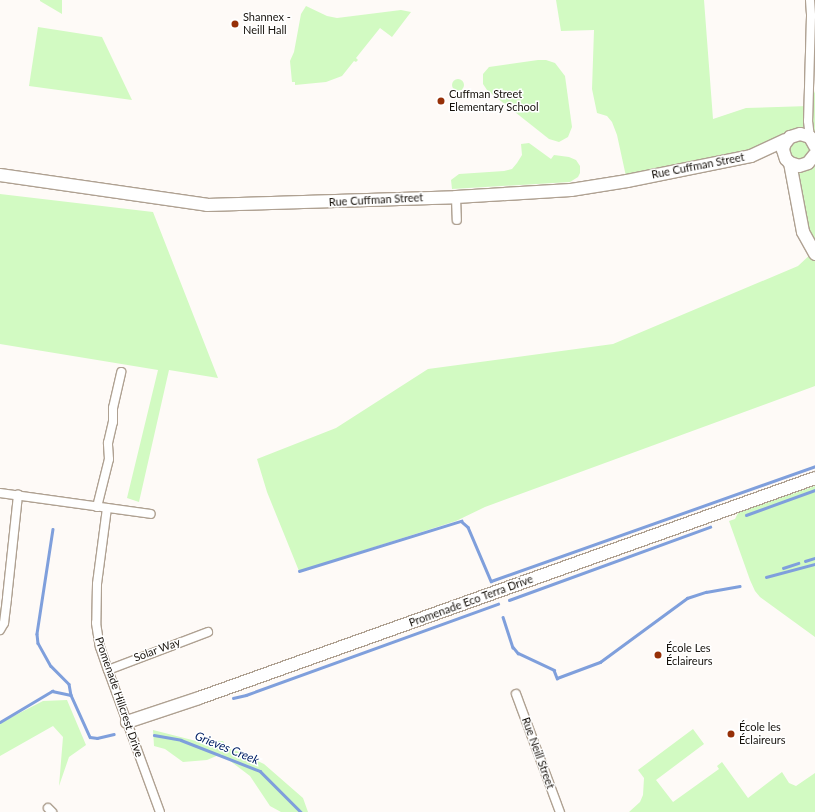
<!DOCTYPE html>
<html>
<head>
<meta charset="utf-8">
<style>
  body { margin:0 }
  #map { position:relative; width:815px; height:812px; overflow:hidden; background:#fefaf7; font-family:Lato,sans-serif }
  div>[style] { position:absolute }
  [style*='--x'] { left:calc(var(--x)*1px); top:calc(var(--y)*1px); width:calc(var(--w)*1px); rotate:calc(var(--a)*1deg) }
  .green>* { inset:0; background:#d2fac2 }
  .round { border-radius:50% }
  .stream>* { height:2.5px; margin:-1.25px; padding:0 1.25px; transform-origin:1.25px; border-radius:1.25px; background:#7f9fdc }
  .roads { filter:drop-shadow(1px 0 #afa192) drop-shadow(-1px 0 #afa192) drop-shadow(0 1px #afa192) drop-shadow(0 -1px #afa192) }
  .street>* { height:8px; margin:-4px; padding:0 4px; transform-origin:4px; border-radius:4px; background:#fff }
  .secondary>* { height:12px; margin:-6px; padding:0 6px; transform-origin:6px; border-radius:6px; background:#fff }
  .dots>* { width:11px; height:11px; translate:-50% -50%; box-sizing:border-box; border:2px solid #fff; border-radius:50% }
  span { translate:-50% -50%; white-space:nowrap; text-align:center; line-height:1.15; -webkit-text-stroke:3px #fff; paint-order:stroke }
  .poi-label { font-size:11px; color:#16110b }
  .left { translate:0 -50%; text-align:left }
  .street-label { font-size:11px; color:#16110b }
  .water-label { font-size:12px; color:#022066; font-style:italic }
</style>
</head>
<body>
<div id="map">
  <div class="green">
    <div style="clip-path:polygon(40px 0,62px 0,62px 14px,40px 1px)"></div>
    <div style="clip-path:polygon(556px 0,704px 0,713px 119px,746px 108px,809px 106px,815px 91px,815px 386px,485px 507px,456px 521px,299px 571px,267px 492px,257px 459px,336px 428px,428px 369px,613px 344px,798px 266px,813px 252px,797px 197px,799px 166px,783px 150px,627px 181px,617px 135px,612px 122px,607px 116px,597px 113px,592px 89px,594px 30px,561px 31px)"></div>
    <div style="clip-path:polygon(306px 6px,327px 16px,337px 18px,401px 10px,411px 12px,392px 37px,380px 28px,356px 58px,358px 60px,356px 62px,354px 61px,342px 76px,326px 82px,295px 85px,295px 82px,292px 82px,290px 61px,294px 52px,301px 14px)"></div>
    <div style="clip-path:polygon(38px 27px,102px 37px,132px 100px,29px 86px)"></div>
    <div style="clip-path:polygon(538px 60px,546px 60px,555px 63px,565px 76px,572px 127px,568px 137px,559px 142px,549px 139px,487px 90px,483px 84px,483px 74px,489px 67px)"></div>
    <div class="round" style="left:452px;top:79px;width:12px;height:12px"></div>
    <div style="clip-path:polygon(529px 143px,551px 159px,554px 155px,569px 157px,576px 160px,580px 166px,580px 173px,578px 177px,570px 182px,452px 189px,451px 180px,459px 174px,504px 171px,512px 169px,517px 163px,522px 155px,521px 144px)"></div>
    <div style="clip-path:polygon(0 194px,153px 212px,218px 378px,169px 370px,139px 502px,127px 498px,158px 370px,0 344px)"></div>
    <div style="clip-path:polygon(815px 486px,815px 637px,760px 597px,755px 591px,750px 580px,729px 521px,735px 519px,738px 513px,746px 510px)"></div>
    <div style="clip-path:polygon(67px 700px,86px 745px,69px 757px,59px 786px,63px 737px,53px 726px,0 756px,0 723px,43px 701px)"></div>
    <div style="clip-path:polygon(693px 729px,704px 744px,656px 780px,673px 802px,719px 769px,717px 766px,722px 762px,748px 798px,782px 772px,789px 783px,796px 786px,815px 773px,815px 812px,629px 812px,640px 802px,643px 795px,644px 778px,638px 770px)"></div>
    <div style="clip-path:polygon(153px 730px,200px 742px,209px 746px,216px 741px,223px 741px,226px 746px,264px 764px,303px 798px,308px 812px,281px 812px,270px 806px,250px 776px,221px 754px,207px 760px,183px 762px,165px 749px,154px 746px)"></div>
  </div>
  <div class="stream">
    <div style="--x:746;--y:515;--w:73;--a:-19.9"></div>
    <div style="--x:53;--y:529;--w:106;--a:98.7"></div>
    <div style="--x:37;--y:634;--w:9;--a:84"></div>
    <div style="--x:38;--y:643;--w:26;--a:61"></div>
    <div style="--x:51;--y:666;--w:25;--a:45"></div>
    <div style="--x:69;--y:684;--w:11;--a:80"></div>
    <div style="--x:805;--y:561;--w:10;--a:-17"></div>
    <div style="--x:783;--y:568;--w:16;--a:-18"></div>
    <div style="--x:299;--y:571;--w:170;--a:-17.2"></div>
    <div style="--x:461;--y:521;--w:9;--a:41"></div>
    <div style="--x:468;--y:527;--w:59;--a:66.9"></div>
    <div style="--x:491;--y:581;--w:344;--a:-19.5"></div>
    <div style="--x:766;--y:577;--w:51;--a:-14.9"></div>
    <div style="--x:509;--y:600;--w:214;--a:-20"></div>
    <div style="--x:503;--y:617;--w:32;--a:72"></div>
    <div style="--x:513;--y:647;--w:8;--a:50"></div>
    <div style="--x:518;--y:653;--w:40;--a:25"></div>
    <div style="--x:554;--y:670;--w:9;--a:69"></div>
    <div style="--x:557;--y:678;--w:46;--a:-20.4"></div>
    <div style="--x:600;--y:662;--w:108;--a:-36.3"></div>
    <div style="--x:687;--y:598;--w:20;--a:-18"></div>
    <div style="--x:706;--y:592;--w:34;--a:-10"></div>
    <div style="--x:233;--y:698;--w:13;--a:-13"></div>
    <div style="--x:246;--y:695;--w:268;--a:-19.9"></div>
    <div style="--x:0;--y:722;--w:61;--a:-30.8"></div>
    <div style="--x:52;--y:691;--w:19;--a:12"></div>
    <div style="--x:71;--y:695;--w:46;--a:65.7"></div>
    <div style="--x:90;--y:737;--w:7;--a:8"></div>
    <div style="--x:97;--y:738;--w:17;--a:-13"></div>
    <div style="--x:154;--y:735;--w:27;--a:10"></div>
    <div style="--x:181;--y:740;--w:85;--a:21.4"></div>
    <div style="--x:260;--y:771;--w:58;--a:45"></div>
  </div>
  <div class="roads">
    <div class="street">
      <div style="--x:810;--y:0;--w:16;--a:86"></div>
      <div style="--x:811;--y:16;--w:105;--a:91.6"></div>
      <div style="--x:808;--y:121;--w:16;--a:83"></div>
      <div style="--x:456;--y:197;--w:23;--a:88"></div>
      <div style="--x:0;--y:493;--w:152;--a:7.9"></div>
      <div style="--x:97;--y:507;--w:49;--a:-76"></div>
      <div style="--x:109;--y:459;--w:16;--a:-94"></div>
      <div style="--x:108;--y:443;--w:22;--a:-77"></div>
      <div style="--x:113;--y:422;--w:14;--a:-90"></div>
      <div style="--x:113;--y:408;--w:37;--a:-77"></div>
      <div style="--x:107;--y:508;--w:77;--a:97.5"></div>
      <div style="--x:97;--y:584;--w:39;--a:91"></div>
      <div style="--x:96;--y:623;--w:24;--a:81"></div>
      <div style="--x:100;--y:647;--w:24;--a:71"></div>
      <div style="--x:108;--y:670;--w:151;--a:69.9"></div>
      <div style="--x:0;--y:630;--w:8;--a:-60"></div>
      <div style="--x:4;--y:623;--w:25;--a:-83"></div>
      <div style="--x:7;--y:598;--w:104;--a:-83.9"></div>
      <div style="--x:108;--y:670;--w:107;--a:-20.8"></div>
      <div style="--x:516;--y:694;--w:126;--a:69.6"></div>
      <div style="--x:48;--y:808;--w:6;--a:45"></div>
    </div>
    <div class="secondary">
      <div style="--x:815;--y:146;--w:10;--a:-119"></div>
      <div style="--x:810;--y:137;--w:10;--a:-163"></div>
      <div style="--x:800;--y:134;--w:10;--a:163"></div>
      <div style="--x:790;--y:137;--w:10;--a:127"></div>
      <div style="--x:784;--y:145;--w:5;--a:101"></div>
      <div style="--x:783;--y:150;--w:9;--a:72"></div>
      <div style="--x:786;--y:159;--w:6;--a:45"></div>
      <div style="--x:790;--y:163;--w:9;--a:18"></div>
      <div style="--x:799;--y:166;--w:9;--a:-18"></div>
      <div style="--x:808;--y:163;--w:11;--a:-52"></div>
      <div style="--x:790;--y:163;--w:70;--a:79.3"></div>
      <div style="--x:803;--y:232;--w:25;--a:61"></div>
      <div style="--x:0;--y:175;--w:209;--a:8.2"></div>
      <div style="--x:207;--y:205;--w:249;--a:-1.8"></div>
      <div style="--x:456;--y:197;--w:115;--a:-3.5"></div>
      <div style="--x:571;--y:190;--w:57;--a:-9.1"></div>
      <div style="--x:627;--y:181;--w:126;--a:-11.4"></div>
      <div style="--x:751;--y:156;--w:38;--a:-25"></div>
      <div style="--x:127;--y:722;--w:76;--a:-18.4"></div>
      <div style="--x:199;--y:698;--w:654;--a:-19.65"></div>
    </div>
  </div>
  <div class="dots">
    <div style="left:235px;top:24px;background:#963008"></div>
    <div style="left:441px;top:101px;background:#963008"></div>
    <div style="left:658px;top:655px;background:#963008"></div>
    <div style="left:731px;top:734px;background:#963008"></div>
  </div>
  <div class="poi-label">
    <span class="left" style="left:243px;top:24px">Shannex -<br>Neill Hall</span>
    <span class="left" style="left:449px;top:101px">Cuffman Street<br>Elementary School</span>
    <span class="left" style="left:666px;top:655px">École Les<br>Éclaireurs</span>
    <span class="left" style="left:739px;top:734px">École les<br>Éclaireurs</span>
  </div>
  <div class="street-label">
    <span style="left:698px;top:166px;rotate:-11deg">Rue Cuffman Street</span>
    <span style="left:376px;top:200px;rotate:-3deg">Rue Cuffman Street</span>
    <span style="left:471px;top:601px;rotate:-20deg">Promenade Eco Terra Drive</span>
    <span style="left:157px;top:650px;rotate:-20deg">Solar Way</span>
    <span style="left:119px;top:697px;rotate:71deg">Promenade Hillcrest Drive</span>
    <span style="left:538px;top:753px;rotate:70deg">Rue Neill Street</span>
  </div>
  <div class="water-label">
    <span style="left:227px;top:748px;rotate:22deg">Grieves Creek</span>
  </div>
</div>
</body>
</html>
